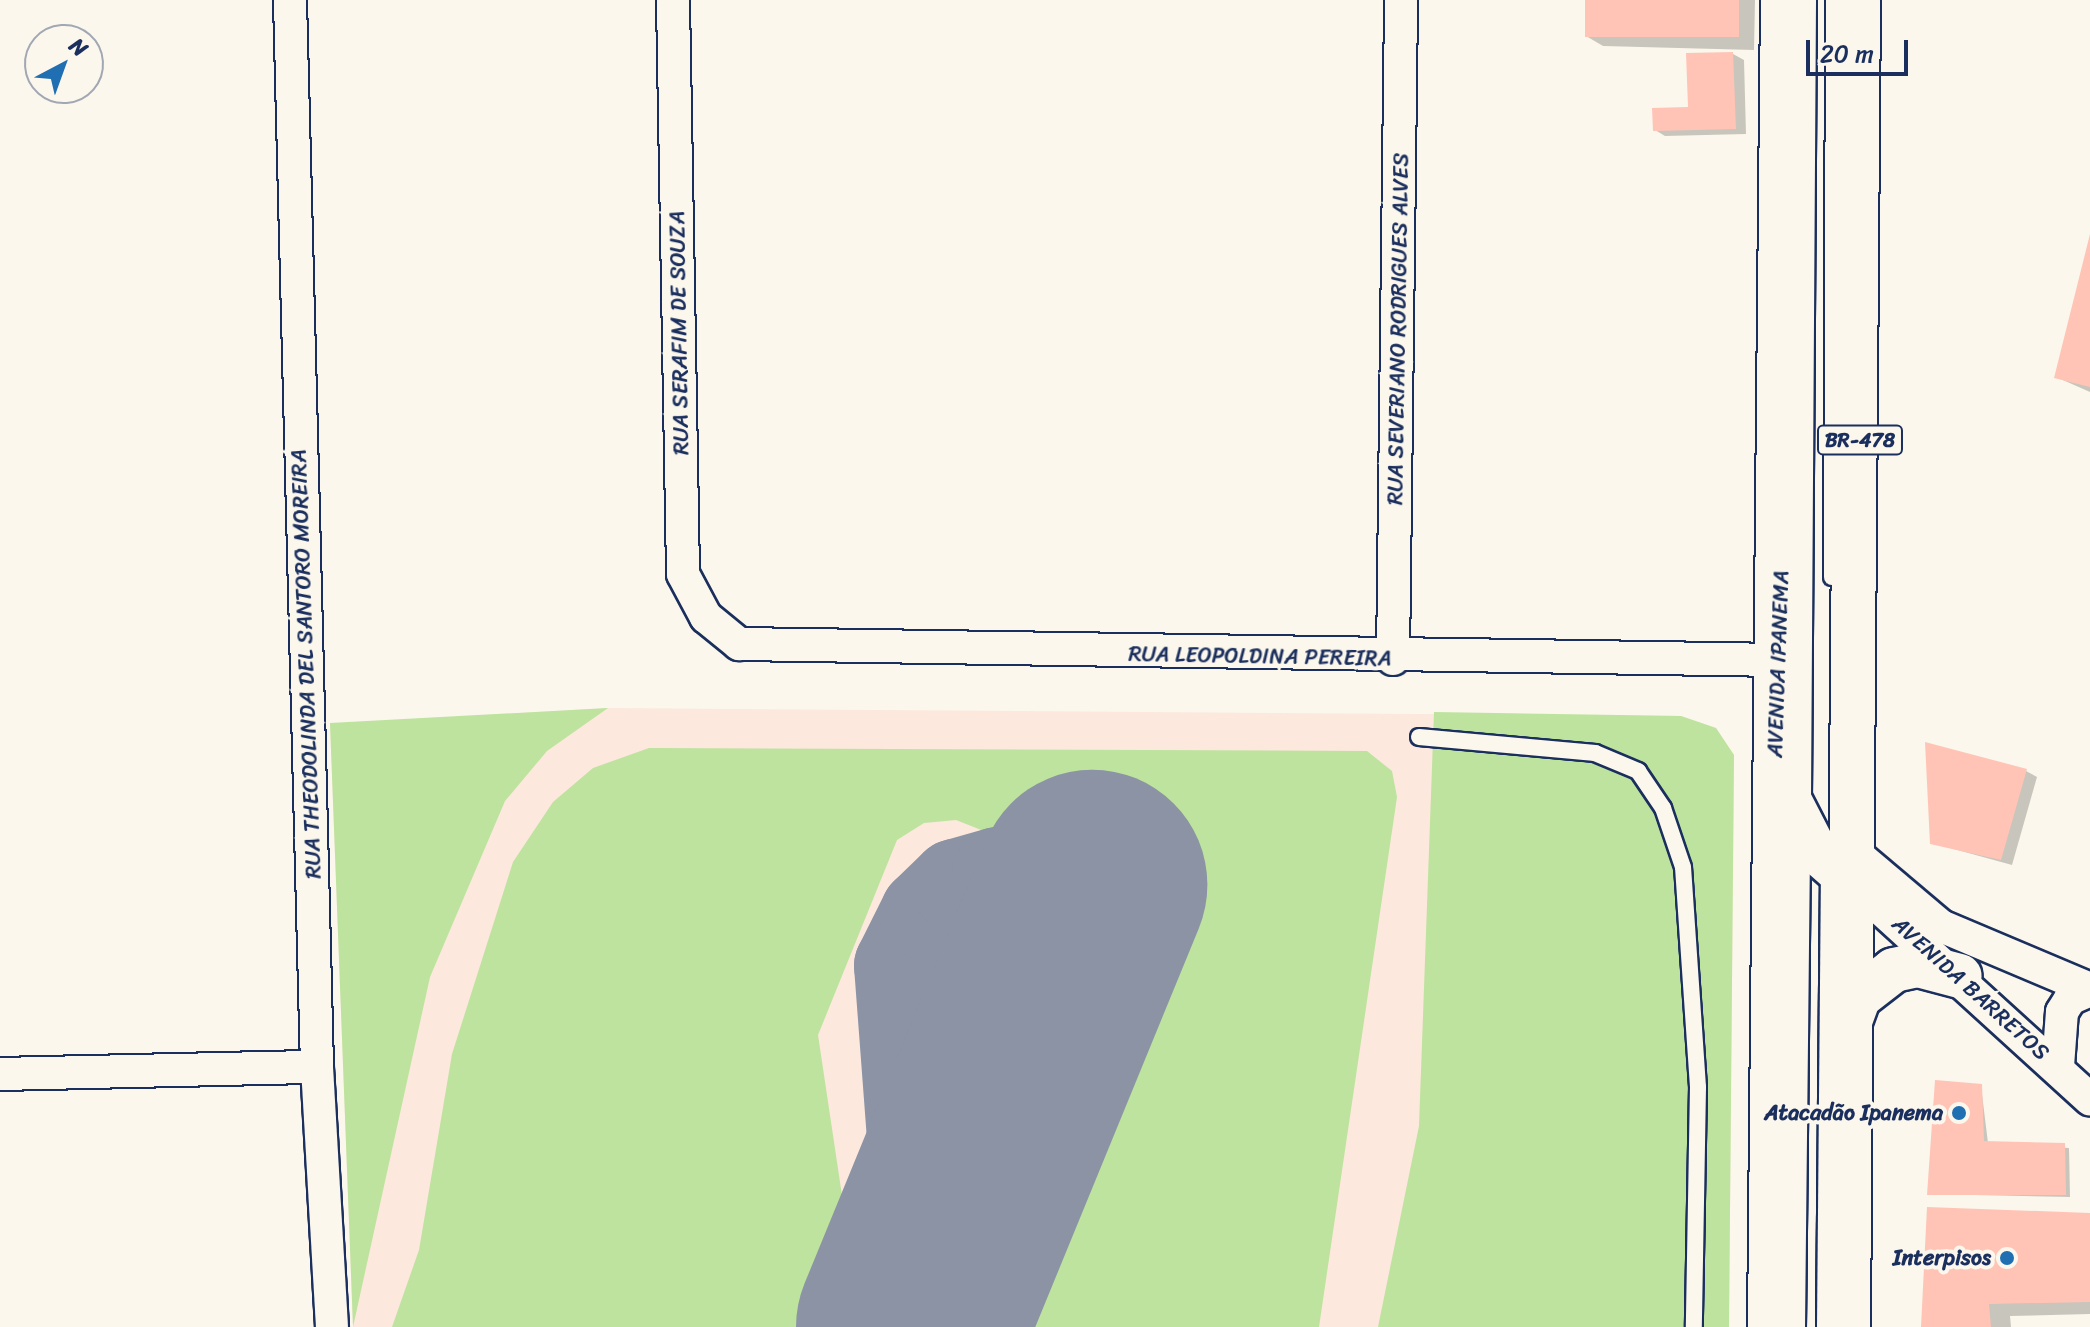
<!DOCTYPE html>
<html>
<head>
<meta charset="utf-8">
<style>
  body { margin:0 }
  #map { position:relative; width:2090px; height:1327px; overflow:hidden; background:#fbf7ec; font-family:Sriracha,sans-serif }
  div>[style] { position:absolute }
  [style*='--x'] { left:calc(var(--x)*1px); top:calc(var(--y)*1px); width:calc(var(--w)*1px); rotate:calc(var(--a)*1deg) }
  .built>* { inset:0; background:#fce8dc }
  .green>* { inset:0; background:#bde39e }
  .shadow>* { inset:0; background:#0003 }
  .taxiway>* { height:92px; margin:-46px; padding:0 46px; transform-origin:46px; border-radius:46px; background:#8b93a5 }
  .runway>* { height:230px; margin:-115px; padding:0 115px; transform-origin:115px; border-radius:115px; background:#8b93a5 }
  .building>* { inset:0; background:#ffc4b6; transform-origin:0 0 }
  .roads { filter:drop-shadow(2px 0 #1b2f5e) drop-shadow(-2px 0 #1b2f5e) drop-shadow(0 2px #1b2f5e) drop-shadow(0 -2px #1b2f5e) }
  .lane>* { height:16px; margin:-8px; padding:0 8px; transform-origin:8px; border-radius:8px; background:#fbf7ec }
  .street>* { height:32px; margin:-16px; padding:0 16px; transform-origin:16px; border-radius:16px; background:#fbf7ec }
  .primary>* { height:44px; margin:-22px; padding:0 22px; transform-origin:22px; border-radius:22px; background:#fbf7ec }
  .dots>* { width:22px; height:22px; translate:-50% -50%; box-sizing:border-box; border:4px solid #fbf7ec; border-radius:50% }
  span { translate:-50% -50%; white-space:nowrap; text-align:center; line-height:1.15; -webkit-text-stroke:8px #fbf7ec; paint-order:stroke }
  .shield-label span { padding:2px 6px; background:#fbf7ec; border:2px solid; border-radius:6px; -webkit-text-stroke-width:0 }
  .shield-label { font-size:20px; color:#1b2f5e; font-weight:700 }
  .street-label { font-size:22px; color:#1b2f5e }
  .poi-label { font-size:22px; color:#1b2f5e; font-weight:700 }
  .right { translate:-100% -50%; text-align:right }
  .north { position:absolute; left:24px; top:24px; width:80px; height:80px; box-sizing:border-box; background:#fbf7ec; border:2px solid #a1a7b3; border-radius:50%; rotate:41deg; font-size:22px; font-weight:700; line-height:32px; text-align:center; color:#1b2f5e }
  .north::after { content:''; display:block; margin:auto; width:28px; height:36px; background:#1f6fb2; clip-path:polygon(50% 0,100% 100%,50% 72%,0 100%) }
  .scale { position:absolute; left:1806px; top:40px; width:102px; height:36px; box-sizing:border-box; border:4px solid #1b2f5e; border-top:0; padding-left:10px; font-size:24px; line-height:28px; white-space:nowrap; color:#1b2f5e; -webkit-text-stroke:6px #fbf7ec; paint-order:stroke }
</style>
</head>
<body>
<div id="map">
  <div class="built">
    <div style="clip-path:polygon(608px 708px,1681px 716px,1716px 728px,1734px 755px,1729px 1327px,353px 1327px,330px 724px)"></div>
  </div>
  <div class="green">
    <div style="clip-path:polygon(608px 708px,547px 751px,505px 801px,430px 977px,353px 1327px,330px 723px)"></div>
    <div style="clip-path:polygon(1434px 712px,1681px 716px,1716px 728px,1734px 755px,1729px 1327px,1378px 1327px,1419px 1126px)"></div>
    <div style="clip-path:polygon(649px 748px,1367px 751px,1392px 771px,1397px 797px,1319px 1327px,973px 1327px,1149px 896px,956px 820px,924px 823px,897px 840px,818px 1035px,850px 1249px,818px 1327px,392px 1327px,419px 1250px,452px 1054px,513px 862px,553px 802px,593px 768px)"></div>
  </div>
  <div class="shadow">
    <div style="clip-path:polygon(1587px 0,1755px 0,1754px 50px,1603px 46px,1586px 36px)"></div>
    <div style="clip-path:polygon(1733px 54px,1744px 60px,1746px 134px,1665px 136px,1655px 130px,1690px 109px)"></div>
    <div style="clip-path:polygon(2090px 237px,2090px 392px,2056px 377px)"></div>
    <div style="clip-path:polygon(2026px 771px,2037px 777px,2012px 865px,1932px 843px)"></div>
    <div style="clip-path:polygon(1981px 1086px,1988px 1143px,2069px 1148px,2070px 1197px,1929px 1194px)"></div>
    <div style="clip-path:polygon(2090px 1214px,2090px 1314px,2010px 1316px,2011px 1327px,1923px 1327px)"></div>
  </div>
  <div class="taxiway">
    <div style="--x:911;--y:1327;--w:96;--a:-84.6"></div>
    <div style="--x:920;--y:1231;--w:266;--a:-94.3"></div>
    <div style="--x:900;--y:966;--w:58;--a:-63.4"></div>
    <div style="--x:926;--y:914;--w:42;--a:-44"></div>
    <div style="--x:956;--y:885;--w:44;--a:-15.9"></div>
    <div style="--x:998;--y:873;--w:51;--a:12.4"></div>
    <div style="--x:1048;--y:884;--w:43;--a:38.5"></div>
    <div style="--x:1082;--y:911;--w:48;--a:79.2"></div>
    <div style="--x:1091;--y:958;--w:66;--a:102.2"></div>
    <div style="--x:1077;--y:1023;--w:184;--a:124.4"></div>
  </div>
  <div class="runway">
    <div style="--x:911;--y:1327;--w:478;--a:-67.7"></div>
  </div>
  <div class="building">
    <div style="left:1585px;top:0;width:154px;height:37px"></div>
    <div style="clip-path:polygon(1733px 52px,1736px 129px,1653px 131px,1652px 108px,1688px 107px,1686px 53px)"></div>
    <div style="clip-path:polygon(2090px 234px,2090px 387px,2054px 378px)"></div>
    <div style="clip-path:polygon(1925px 742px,2027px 769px,2001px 860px,1930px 844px)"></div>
    <div style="clip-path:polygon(1935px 1080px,1982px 1084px,1984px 1141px,2065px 1143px,2066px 1195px,1927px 1195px)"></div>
    <div style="clip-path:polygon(1927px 1207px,2090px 1213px,2090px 1302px,1989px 1304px,1991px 1327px,1921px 1327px)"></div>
  </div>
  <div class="roads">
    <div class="lane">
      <div style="--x:1832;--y:577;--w:577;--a:-89.8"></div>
      <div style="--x:1419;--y:737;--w:177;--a:5.2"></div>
      <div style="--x:1595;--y:753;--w:47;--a:22.7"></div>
      <div style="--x:1638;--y:771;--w:45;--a:56"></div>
      <div style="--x:1663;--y:808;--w:62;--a:71.3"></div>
      <div style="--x:1683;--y:867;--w:221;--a:86.1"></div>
      <div style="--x:1698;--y:1087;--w:240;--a:91"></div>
      <div style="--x:1803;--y:798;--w:798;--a:-89.64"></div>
      <div style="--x:1797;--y:1327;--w:481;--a:-89.4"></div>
      <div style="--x:1825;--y:1327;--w:454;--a:-89.5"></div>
    </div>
    <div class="street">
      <div style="--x:290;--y:0;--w:1067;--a:88.55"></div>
      <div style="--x:317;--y:1067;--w:260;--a:86.7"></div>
      <div style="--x:673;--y:0;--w:574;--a:89"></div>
      <div style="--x:683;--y:574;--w:49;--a:61.9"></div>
      <div style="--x:706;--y:617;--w:43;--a:39.3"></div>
      <div style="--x:739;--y:644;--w:1042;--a:0.88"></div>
      <div style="--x:1393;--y:659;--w:659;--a:-89.3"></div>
      <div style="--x:1850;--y:849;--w:119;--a:40.2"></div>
      <div style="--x:1941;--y:926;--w:162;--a:22.9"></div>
      <div style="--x:1849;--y:880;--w:326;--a:42.3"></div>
      <div style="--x:2058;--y:1066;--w:54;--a:-85.8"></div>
      <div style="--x:2062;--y:1012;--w:15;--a:-58"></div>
      <div style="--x:2070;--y:999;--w:22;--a:-24"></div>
      <div style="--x:0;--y:1074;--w:317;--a:-1.3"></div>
    </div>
    <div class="primary">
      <div style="--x:1779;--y:780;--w:79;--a:62.8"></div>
      <div style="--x:1815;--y:850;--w:45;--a:41.4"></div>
      <div style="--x:1849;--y:1024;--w:29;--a:-70"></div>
      <div style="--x:1859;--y:997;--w:44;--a:-37.6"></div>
      <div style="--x:1894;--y:970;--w:25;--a:-12"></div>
      <div style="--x:1918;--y:965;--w:43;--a:14.7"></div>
      <div style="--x:1770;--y:1327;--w:1327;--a:-89.44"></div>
      <div style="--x:1848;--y:1327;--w:1327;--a:-89.57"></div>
    </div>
  </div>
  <div class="dots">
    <div style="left:1959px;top:1113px;background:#1f6fb2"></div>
    <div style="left:2007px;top:1258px;background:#1f6fb2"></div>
  </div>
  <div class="shield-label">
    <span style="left:1860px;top:440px">BR-478</span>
  </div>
  <div class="street-label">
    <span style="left:1398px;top:329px;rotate:-89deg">RUA SEVERIANO RODRIGUES ALVES</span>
    <span style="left:679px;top:333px;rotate:-91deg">RUA SERAFIM DE SOUZA</span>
    <span style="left:1260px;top:656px;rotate:1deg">RUA LEOPOLDINA PEREIRA</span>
    <span style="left:306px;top:664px;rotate:-92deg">RUA THEODOLINDA DEL SANTORO MOREIRA</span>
    <span style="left:1778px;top:664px;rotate:-88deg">AVENIDA IPANEMA</span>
    <span style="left:1971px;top:988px;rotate:42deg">AVENIDA BARRETOS</span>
  </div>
  <div class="poi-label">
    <span class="right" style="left:1943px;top:1113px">Atacadão Ipanema</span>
    <span class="right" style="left:1991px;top:1258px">Interpisos</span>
  </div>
  <div class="north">N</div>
  <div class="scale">20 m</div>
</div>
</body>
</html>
